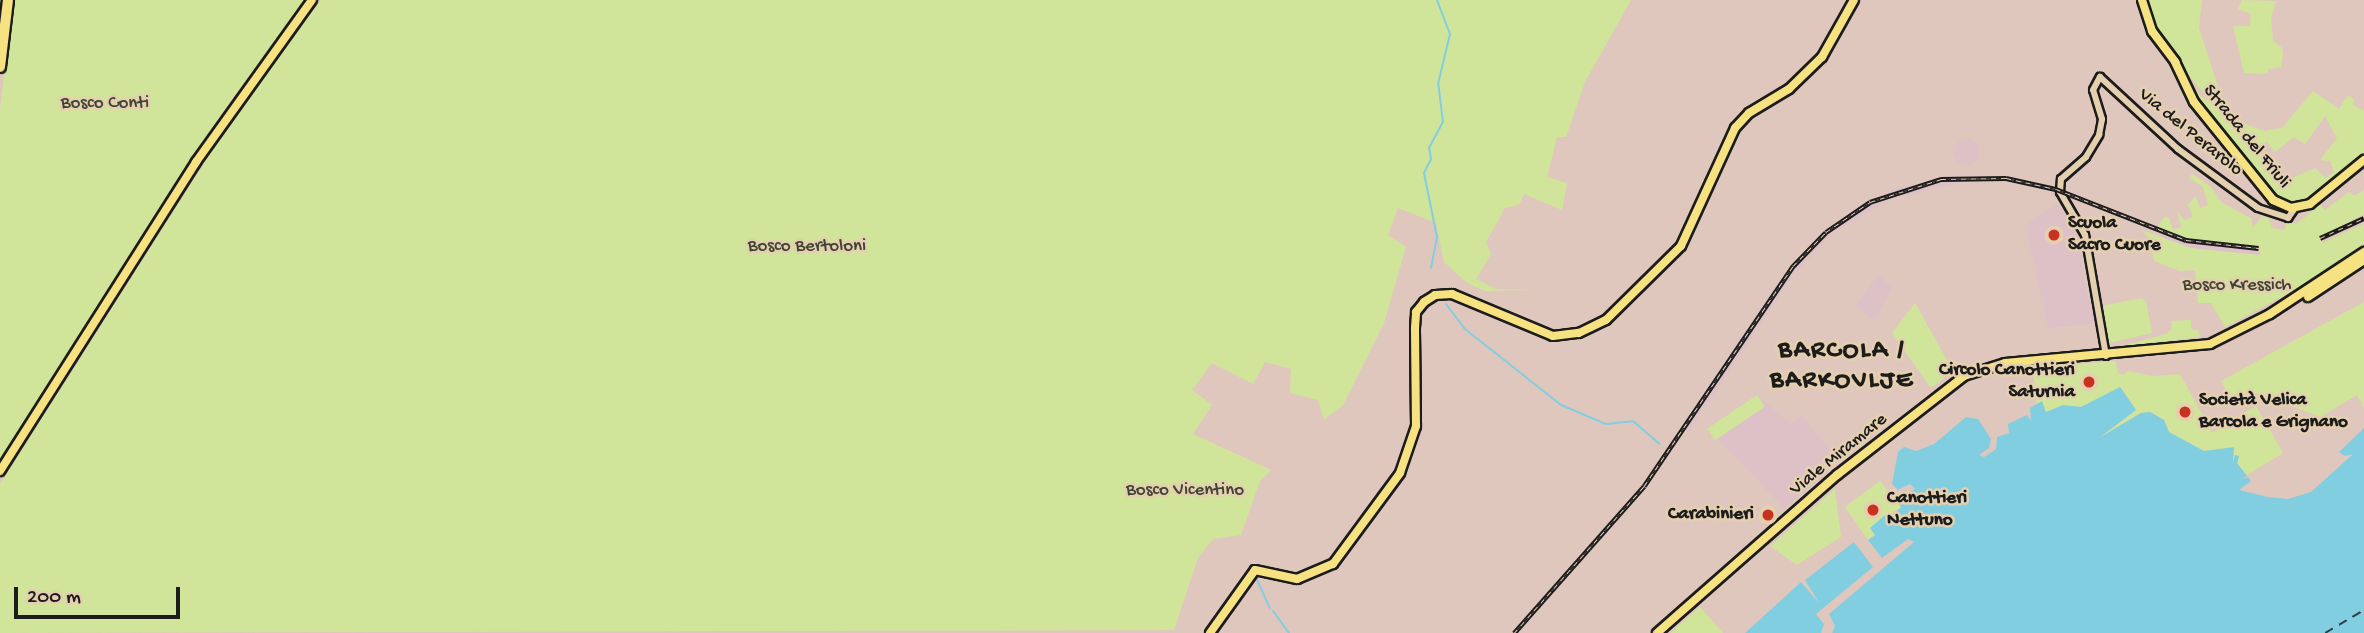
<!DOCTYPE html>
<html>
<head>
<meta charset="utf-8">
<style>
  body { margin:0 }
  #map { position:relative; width:2364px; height:633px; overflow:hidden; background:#e0c7bd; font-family:"Gochi Hand",sans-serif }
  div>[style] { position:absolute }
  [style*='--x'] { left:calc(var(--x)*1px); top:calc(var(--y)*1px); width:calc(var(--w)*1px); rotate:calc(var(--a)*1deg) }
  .built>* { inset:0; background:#ddc1c7 }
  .round { border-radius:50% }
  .green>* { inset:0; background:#d0e59a; transform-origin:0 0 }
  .water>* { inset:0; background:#82cee1 }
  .stream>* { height:2px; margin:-1px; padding:0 1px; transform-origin:1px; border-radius:1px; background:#82cee1 }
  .ferry>* { height:2px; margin-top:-1px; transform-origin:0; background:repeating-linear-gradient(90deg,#304043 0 9px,transparent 0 16px) }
  .roads { filter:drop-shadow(2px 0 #1c1c1c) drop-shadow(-2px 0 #1c1c1c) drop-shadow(0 2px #1c1c1c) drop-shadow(0 -2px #1c1c1c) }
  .minor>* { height:6px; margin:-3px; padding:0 3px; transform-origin:3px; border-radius:3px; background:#e4cfae }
  .major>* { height:8px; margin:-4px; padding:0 4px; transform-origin:4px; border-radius:4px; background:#f7e281 }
  .highway>* { height:10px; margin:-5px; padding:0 5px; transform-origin:5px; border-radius:5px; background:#f7e281 }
  .rail>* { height:4.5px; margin-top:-2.25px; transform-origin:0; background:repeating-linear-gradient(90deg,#e4cfae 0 5px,#1c1c1c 0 10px); box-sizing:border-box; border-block:2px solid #1c1c1c }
  .dots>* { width:19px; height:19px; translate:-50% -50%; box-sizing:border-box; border:4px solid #e4cfae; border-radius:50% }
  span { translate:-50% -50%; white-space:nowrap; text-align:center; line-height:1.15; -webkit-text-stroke:5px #e4cfae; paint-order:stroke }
  .park-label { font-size:19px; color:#404435 }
  .street-label { font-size:19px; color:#1c1c1c }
  .poi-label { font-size:19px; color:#1c1c1c; font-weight:700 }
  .left { translate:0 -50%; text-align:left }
  .right { translate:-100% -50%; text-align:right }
  .district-label { font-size:26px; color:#1c1c1c; font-weight:700; letter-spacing:2px }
  .scale { position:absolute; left:14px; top:587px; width:166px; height:32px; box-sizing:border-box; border:4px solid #1c1c1c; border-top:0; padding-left:9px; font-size:21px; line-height:24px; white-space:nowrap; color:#1c1c1c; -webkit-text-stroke:5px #e4cfae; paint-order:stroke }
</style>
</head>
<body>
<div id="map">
  <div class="built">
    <div class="round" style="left:1954px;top:139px;width:26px;height:26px"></div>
    <div style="clip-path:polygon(1960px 175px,1961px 182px,1891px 199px,1834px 232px,1794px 274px,1690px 429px,1684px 425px,1769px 295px,1817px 238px,1859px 206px,1897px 188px)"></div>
    <div style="clip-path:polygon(2058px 204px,2079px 231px,2085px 285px,2096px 324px,2048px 328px,2025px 224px)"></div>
    <div style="clip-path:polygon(2166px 231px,2216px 245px,2259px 247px,2260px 255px,2191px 248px,2161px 239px)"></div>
    <div style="clip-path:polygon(1878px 275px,1893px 287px,1874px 320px,1856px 306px)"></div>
    <div style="clip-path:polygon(1757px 395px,1791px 424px,1802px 415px,1831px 451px,1839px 448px,1820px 462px,1828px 472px,1784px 508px,1707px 428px)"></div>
  </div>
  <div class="green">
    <div style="clip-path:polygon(0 0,305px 0,229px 103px,0 461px,0 108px,10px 28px,0 27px)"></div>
    <div style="clip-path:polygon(321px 0,1631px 0,1585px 82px,1566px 137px,1557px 137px,1547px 177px,1567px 183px,1562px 210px,1524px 194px,1519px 205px,1505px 208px,1486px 242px,1491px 254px,1476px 279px,1496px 289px,1531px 290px,1485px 291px,1467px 283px,1444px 262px,1436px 223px,1398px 208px,1388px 235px,1406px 247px,1384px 323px,1343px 405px,1324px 420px,1318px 400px,1290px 393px,1291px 369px,1265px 362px,1253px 384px,1212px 363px,1192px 390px,1212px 405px,1193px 434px,1271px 470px,1260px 481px,1241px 535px,1213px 539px,1198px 558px,1174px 630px,0 633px,0 484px,243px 102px)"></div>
    <div style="clip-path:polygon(2146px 0,2202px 0,2199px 28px,2224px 104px,2200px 89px,2159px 38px)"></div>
    <div style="clip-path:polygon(2242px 0,2276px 1px,2271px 19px,2273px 41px,2282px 48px,2283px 54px,2281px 67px,2268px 69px,2268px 74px,2244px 73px,2233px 26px,2250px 26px,2251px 14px,2238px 9px)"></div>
    <div style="clip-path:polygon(evenodd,2182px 69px,2201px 96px,2243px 123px,2264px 131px,2282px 128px,2313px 91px,2339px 109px,2348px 95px,2355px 100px,2352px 104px,2364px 111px,2364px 153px,2307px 202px,2294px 205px,2274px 198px,2192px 93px,2182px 69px,2325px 116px,2337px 138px,2320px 160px,2330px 161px,2334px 172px,2326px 178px,2315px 168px,2283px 182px,2258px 148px,2267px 142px,2275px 152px,2294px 137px,2305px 144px,2325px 116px)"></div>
    <div style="clip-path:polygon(2192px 174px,2210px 186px,2222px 203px,2251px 218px,2253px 228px,2262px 216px,2269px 218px,2272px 228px,2285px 230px,2286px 221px,2296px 224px,2320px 205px,2325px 210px,2349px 192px,2354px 196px,2364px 190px,2364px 214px,2320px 237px,2322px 243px,2364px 224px,2364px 244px,2308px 283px,2225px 327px,2211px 303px,2198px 303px,2195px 270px,2180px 271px,2154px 261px,2150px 240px,2142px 230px,2191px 248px,2260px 255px,2259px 247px,2192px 240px,2157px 228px,2164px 217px,2169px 218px,2173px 230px,2181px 227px,2177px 211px,2184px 220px,2193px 217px,2188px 205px,2196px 196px,2200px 208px,2208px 205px,2203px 187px,2189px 178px)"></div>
    <div style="clip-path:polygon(2141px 298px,2146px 301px,2152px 333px,2109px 343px,2102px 306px)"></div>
    <div style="clip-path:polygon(2364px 302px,2364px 408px,2357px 395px,2320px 417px,2258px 393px,2234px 406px,2221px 381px)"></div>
    <div style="clip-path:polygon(1915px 303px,1953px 371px,1931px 388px,1892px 333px)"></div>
    <div style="clip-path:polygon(2191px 320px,2191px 329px,2198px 330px,2200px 337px,2118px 347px,2166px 334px,2172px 329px,2171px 321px)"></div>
    <div style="clip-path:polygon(2115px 361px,2118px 373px,2124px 375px,2127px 371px,2153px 376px,2180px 374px,2212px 433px,2256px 406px,2283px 453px,2247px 475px,2237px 463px,2239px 456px,2233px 464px,2230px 449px,2204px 451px,2169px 432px,2164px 420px,2150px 412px,2141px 413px,2099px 438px,2136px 410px,2121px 387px,2082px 407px,2063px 405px,2046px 413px,2042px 403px,2037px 405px,2033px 368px)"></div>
    <div style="left:1757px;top:395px;width:14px;height:60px;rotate:56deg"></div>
    <div style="clip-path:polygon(1880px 481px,1901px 507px,1870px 528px,1875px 535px,1868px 540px,1845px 507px)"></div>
    <div style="clip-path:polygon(1835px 489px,1841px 537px,1797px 565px,1770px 546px)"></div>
    <div style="clip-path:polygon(1700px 607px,1723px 633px,1671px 633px,1678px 626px)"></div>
  </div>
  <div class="water">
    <div style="clip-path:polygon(2120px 387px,2136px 410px,2099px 438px,2141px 413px,2150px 412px,2164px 420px,2169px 432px,2204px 451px,2234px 447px,2233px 463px,2235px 455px,2239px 456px,2237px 463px,2247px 476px,2240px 480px,2248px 477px,2251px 481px,2239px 490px,2268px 497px,2288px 499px,2311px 492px,2353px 454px,2345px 456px,2339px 452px,2364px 428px,2364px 633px,1832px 633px,1835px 626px,1829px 614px,1914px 542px,1908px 539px,1882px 558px,1868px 540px,1875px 535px,1870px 528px,1885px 515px,1889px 519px,1896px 513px,1901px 507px,1896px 501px,1915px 489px,1910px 484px,1898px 490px,1892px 484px,1898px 452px,1904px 447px,1916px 451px,1934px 444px,1966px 417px,1978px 419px,1991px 439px,1989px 448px,1979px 455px,1984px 457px,1996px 449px,1997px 437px,2009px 433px,2008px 424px,2027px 415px,2031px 421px,2030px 408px,2042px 401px,2046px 412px,2063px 405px,2081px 407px)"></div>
    <div style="clip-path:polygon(1854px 542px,1873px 567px,1816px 614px,1824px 624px,1821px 633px,1745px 633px,1801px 582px,1819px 603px,1805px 580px)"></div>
  </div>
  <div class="stream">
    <div style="--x:1431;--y:268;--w:32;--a:-79"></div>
    <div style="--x:1437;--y:237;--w:65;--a:-101.5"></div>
    <div style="--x:1424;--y:173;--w:16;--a:-63"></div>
    <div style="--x:1431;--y:159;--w:11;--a:-100"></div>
    <div style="--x:1429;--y:148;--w:30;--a:-62"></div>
    <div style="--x:1443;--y:122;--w:38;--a:-97"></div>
    <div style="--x:1438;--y:84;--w:51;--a:-76.5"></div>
    <div style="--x:1450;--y:34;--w:36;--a:-111"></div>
    <div style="--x:1446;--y:304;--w:31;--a:53"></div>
    <div style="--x:1465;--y:329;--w:122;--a:38.4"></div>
    <div style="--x:1561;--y:405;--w:49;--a:22.9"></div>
    <div style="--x:1606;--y:424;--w:27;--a:-6"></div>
    <div style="--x:1633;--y:421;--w:35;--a:41"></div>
    <div style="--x:1255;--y:575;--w:36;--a:66"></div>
    <div style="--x:1273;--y:611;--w:27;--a:54"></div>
  </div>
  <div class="ferry">
    <div style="--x:2325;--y:633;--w:45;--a:-30.5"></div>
  </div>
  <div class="roads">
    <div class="minor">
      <div style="--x:2106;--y:356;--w:123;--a:-99.8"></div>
      <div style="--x:2085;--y:235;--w:50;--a:-120.2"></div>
      <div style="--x:2060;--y:192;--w:13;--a:-86"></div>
      <div style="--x:2061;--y:179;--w:33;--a:-41"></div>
      <div style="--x:2086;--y:157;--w:26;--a:-59"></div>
      <div style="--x:2099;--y:135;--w:16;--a:-79"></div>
      <div style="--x:2102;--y:119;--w:30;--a:-107"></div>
      <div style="--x:2093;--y:90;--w:15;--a:-62"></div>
      <div style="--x:2100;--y:77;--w:106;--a:42.7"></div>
      <div style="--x:2178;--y:149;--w:99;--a:36.4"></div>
      <div style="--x:2258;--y:208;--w:32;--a:18"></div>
      <div style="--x:2288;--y:218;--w:12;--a:-55"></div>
    </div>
    <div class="major">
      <div style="--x:2142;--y:0;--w:33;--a:72"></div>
      <div style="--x:2152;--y:31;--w:39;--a:53"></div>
      <div style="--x:2175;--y:62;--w:44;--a:64.6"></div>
      <div style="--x:2194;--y:102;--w:126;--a:51.1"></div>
      <div style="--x:2273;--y:200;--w:20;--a:24"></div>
      <div style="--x:2291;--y:208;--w:19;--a:-12"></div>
      <div style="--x:2310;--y:204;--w:70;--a:-39.2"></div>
      <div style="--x:2308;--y:297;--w:67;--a:-33.5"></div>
      <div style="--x:0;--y:471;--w:366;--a:-57.6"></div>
      <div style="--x:196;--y:162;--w:199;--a:-54.4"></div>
      <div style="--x:1210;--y:633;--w:77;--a:-54.5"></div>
      <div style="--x:1255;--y:570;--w:43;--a:12.1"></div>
      <div style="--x:1297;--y:579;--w:39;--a:-23"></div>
      <div style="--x:1333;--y:564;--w:113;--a:-53.6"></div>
      <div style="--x:1400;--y:473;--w:50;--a:-71.2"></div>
      <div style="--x:1416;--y:426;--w:98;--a:-90.6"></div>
      <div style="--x:1415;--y:328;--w:16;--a:-86"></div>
      <div style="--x:1416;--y:312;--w:13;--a:-51"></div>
      <div style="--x:1424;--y:302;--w:13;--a:-32"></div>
      <div style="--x:1435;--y:295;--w:17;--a:-3"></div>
      <div style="--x:1452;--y:294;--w:109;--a:22.6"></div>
      <div style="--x:1553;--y:336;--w:26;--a:-7"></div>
      <div style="--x:1579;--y:333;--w:30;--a:-26"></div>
      <div style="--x:1606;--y:320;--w:105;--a:-44.6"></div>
      <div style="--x:1681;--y:246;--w:130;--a:-65.4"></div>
      <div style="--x:1735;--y:128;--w:21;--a:-47"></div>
      <div style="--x:1749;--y:113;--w:47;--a:-31"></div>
      <div style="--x:1789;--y:89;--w:46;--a:-44.1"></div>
      <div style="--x:1822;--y:57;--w:65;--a:-60.7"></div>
      <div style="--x:1657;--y:633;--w:240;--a:-41.3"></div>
      <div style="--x:1837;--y:475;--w:161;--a:-37.9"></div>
      <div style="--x:1964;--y:376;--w:43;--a:-17.6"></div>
      <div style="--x:2005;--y:363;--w:206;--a:-5.3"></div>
      <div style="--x:2210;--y:344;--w:67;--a:-26.6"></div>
      <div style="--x:2270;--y:314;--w:113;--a:-33.4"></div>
    </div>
    <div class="highway">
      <div style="--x:0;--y:67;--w:67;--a:-83.2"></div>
    </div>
  </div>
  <div class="rail">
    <div style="--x:2320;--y:238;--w:48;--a:-24.4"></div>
    <div style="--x:1514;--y:633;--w:196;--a:-48.5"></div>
    <div style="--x:1644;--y:486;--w:266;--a:-55.9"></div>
    <div style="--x:1793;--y:266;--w:47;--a:-45.9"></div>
    <div style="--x:1826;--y:232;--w:53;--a:-34.3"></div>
    <div style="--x:1870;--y:202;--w:75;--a:-17.9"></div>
    <div style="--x:1941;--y:179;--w:65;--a:-0.9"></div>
    <div style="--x:2006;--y:178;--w:51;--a:12.4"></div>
    <div style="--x:2056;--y:189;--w:140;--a:21.4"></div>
    <div style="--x:2186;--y:240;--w:73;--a:6.3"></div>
  </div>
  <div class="dots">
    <div style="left:2054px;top:235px;background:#c8321e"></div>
    <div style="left:2089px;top:382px;background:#c8321e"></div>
    <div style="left:2185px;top:412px;background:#c8321e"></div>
    <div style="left:1873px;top:510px;background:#c8321e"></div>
    <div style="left:1768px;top:515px;background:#c8321e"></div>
  </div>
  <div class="park-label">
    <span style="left:105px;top:104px">Bosco Conti</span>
    <span style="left:807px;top:247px">Bosco Bertoloni</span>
    <span style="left:2237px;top:286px">Bosco Kressich</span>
    <span style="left:1185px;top:491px">Bosco Vicentino</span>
  </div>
  <div class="street-label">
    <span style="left:2190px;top:133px;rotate:39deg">Via del Perarolo</span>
    <span style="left:2246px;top:137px;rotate:51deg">Strada del Friuli</span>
    <span style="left:1839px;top:455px;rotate:-39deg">Viale Miramare</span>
  </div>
  <div class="poi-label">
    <span class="left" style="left:2068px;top:235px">Scuola<br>Sacro Cuore</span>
    <span class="right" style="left:2075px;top:382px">Circolo Canottieri<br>Saturnia</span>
    <span class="left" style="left:2199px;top:412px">Società Velica<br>Barcola e Grignano</span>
    <span class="left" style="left:1887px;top:510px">Canottieri<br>Nettuno</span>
    <span class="right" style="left:1754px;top:515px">Carabinieri</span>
  </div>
  <div class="district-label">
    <span style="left:1842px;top:367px">BARCOLA /<br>BARKOVLJE</span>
  </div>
  <div class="scale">200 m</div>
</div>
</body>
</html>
